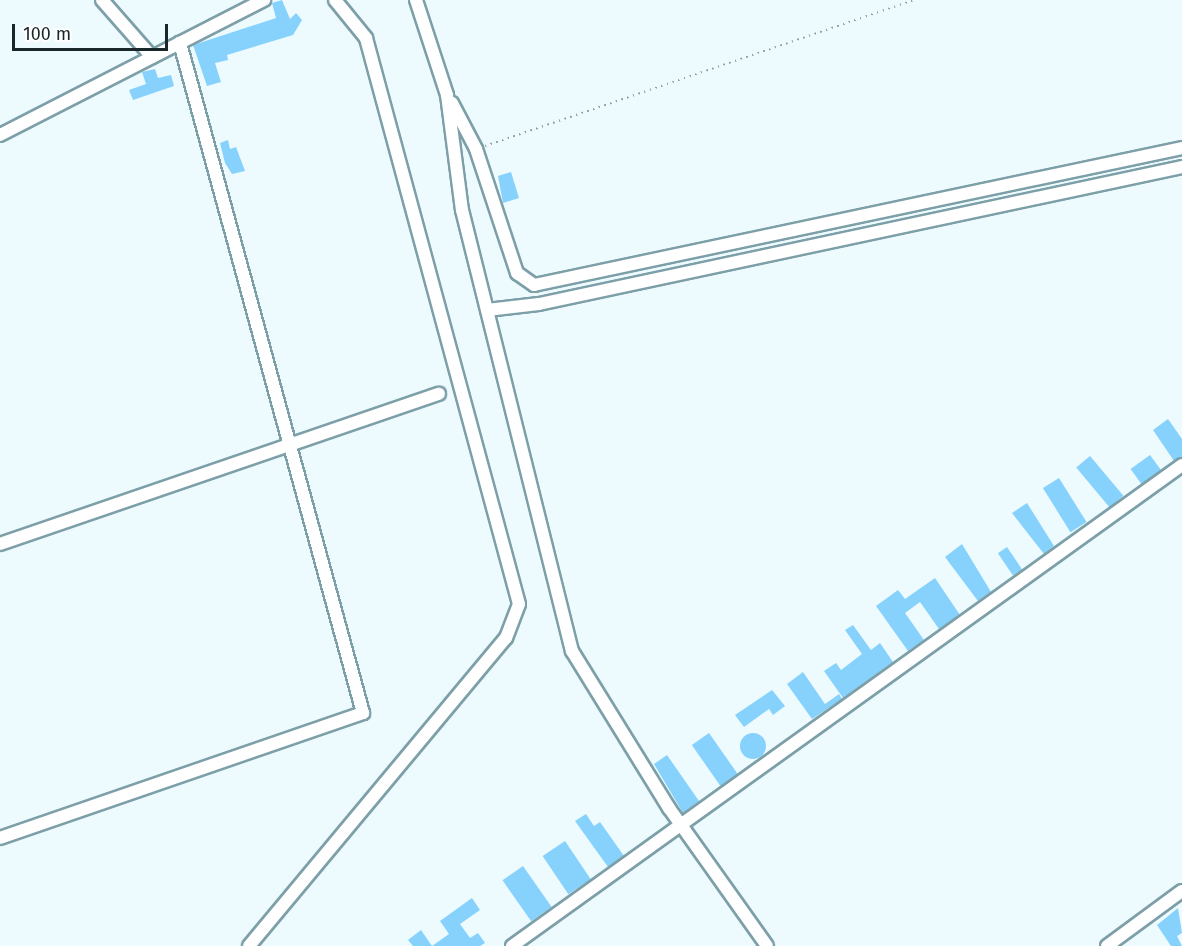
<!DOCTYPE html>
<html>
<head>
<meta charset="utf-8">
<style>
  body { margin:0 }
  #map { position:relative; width:1182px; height:946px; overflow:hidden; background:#edfbff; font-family:"Fira Sans",sans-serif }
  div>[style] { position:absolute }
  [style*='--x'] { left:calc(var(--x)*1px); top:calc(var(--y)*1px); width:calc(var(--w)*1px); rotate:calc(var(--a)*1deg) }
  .building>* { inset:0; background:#86d2fd; transform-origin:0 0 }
  .round { border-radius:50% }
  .path>* { height:2px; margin-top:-1px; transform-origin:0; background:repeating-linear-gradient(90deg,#93a1a4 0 1.5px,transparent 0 6px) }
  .roads { filter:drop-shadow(2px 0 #7d9fa8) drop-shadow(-2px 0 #7d9fa8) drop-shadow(0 2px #7d9fa8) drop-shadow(0 -2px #7d9fa8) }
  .street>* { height:12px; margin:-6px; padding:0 6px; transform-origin:6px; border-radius:6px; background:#fff }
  span { translate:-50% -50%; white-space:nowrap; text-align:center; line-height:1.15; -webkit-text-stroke:4.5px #fff; paint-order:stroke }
  .scale { position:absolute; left:12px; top:24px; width:156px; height:27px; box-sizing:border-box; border:3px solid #19272a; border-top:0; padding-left:8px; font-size:18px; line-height:21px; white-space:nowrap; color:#19272a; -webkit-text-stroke:4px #fff; paint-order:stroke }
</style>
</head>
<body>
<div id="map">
  <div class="building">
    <div style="clip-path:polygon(282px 0,290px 19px,296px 13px,302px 20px,293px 35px,227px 55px,228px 60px,215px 63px,221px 82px,207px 86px,193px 45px,276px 18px,272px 3px)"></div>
    <div style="clip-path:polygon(155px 69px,158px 78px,171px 75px,174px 86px,133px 100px,129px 90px,146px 84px,142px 72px)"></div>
    <div style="clip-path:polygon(228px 140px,230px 149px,236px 147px,245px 171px,232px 174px,225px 163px,220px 143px)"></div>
    <div style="clip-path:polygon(511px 172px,519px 198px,503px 203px,498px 176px)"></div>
    <div style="clip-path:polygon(1168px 419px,1182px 439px,1182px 457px,1174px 461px,1153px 430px)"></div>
    <div style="left:1150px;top:455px;width:19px;height:24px;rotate:54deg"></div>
    <div style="left:1090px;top:456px;width:52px;height:18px;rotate:50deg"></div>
    <div style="left:1059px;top:478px;width:52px;height:19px;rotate:58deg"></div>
    <div style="clip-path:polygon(1027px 503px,1054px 546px,1044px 554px,1012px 513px)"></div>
    <div style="clip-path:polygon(962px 544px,991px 592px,978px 601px,945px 557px)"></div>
    <div style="left:1007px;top:547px;width:27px;height:11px;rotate:56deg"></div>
    <div style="clip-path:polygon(935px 578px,960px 615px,939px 629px,920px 602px,905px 613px,924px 640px,908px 651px,876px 606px,898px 590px,905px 599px)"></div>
    <div style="clip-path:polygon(853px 625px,871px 650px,880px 643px,893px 662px,843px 698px,824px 671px,836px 663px,841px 670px,862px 654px,845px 630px)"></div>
    <div style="clip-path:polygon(803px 672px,825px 704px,839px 694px,842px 699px,812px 719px,787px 684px)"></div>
    <div style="clip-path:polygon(772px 690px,785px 706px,773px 715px,769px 709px,744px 727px,735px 715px)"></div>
    <div class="round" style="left:740px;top:733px;width:26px;height:26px"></div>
    <div style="left:709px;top:733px;width:50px;height:21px;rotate:55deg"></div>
    <div style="clip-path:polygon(667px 755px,699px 801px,683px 813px,654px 764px)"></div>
    <div style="clip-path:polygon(586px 814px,594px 826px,600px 822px,624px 856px,608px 867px,575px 821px)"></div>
    <div style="left:565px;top:841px;width:46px;height:27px;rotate:56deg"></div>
    <div style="left:523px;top:866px;width:50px;height:25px;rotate:55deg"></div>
    <div style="clip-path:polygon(472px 898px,480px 910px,460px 924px,470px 938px,478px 933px,485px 943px,480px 946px,413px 946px,408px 940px,421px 930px,432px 946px,449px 934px,440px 921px)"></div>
    <div style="clip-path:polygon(1178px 908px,1182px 933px,1177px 936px,1182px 946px,1171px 946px,1157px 925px)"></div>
  </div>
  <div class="path">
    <div style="--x:485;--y:146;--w:453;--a:-18.8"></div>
  </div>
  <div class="roads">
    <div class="street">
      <div style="--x:102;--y:0;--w:76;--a:48.7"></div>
      <div style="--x:416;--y:0;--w:100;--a:71.9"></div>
      <div style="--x:447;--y:95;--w:116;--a:82.6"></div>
      <div style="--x:462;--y:210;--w:455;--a:76"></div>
      <div style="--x:572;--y:651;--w:185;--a:58.3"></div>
      <div style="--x:669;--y:808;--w:169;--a:54.6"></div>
      <div style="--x:452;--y:103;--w:52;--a:62.4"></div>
      <div style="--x:476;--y:149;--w:131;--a:71.7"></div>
      <div style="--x:517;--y:273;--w:21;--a:35"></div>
      <div style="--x:534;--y:285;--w:662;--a:-11.94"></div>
      <div style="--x:0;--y:135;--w:297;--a:-27.1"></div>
      <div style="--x:487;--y:310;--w:52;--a:-6.6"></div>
      <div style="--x:539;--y:304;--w:657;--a:-12.03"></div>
      <div style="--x:0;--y:544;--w:464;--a:-18.9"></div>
      <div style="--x:0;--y:838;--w:384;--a:-19"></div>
      <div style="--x:363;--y:713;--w:695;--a:-105.28"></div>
      <div style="--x:249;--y:946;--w:401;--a:-50.2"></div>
      <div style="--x:506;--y:638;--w:36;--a:-69"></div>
      <div style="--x:519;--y:604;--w:586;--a:-105.13"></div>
      <div style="--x:366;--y:38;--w:49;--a:-129.2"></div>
      <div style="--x:512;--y:946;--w:825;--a:-35.67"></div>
      <div style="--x:1107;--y:946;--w:93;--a:-36.3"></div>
    </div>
  </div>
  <div class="scale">100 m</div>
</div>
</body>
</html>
